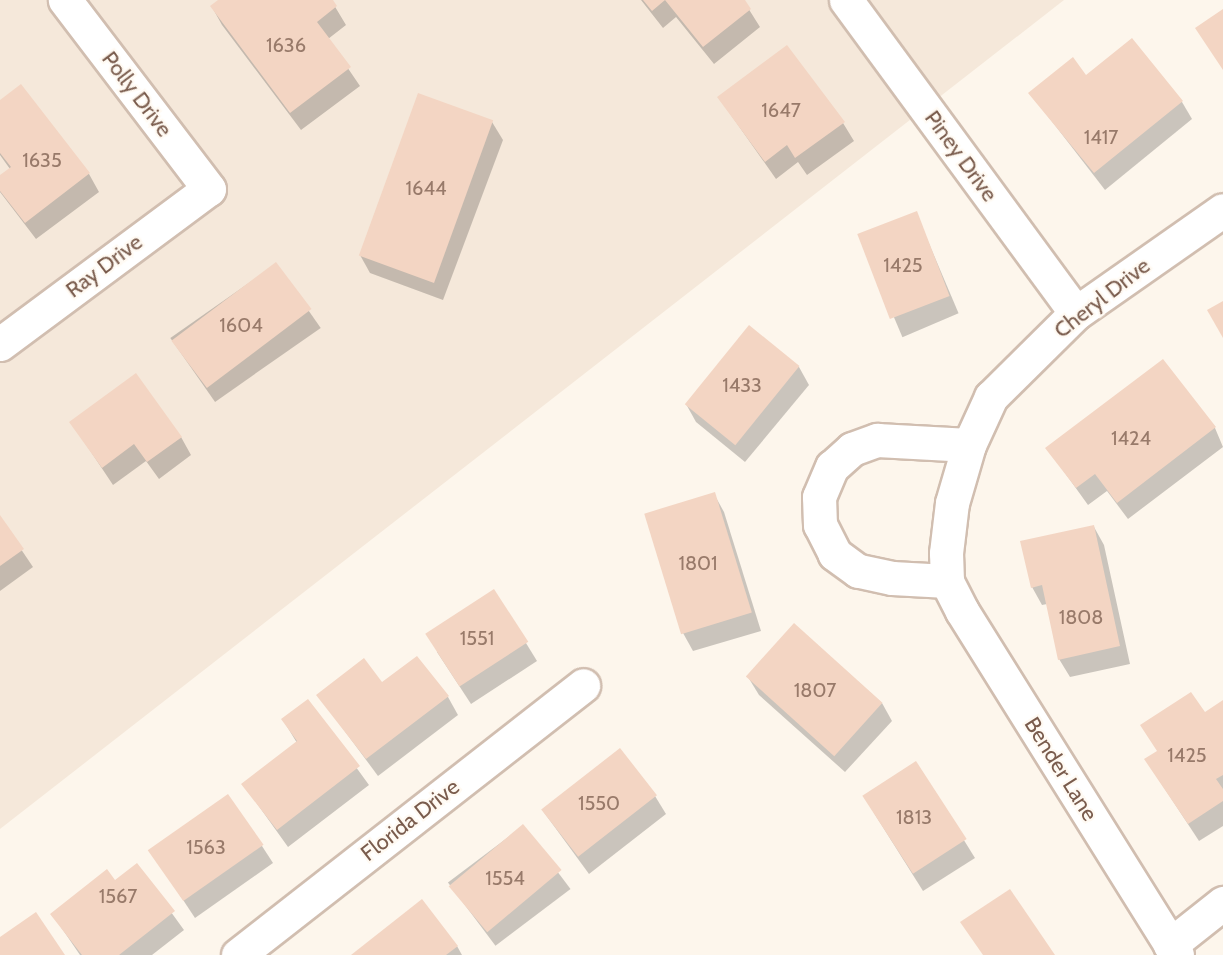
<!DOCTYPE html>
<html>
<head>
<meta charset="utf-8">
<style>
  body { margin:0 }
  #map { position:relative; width:1223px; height:955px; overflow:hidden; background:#fdf6ec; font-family:Cabin,sans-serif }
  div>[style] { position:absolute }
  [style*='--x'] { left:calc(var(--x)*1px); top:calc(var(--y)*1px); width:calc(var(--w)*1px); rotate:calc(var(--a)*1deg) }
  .residential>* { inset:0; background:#f5e8da }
  .shadow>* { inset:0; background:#0003; transform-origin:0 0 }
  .building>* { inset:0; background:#f3d5c3; transform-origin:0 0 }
  .roads { filter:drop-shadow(2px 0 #d1beb0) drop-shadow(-2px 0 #d1beb0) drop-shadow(0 2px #d1beb0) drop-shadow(0 -2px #d1beb0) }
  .street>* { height:33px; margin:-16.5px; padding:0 16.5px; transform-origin:16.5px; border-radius:16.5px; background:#fff }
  span { translate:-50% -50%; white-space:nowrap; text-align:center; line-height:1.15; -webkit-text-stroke:4.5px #fffaf3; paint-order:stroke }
  .number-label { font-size:20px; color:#987a6a }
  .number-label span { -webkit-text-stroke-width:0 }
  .street-label { font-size:22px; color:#7a5c4d }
</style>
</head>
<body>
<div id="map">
  <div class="residential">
    <div style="clip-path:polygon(0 0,1064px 0,0 829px)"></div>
  </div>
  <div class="shadow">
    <div style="clip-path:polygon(221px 0,331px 0,346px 25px,328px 39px,360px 86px,301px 130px,222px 25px,212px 7px)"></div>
    <div style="clip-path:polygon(641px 0,743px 0,760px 27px,714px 64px,676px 17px,663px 28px)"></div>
    <div style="clip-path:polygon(1086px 77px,1182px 102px,1192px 119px,1105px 190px,1030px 93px)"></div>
    <div style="clip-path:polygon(719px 98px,843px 123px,854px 141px,807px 175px,798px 162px,776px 179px)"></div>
    <div style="clip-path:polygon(0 102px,89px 174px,99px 192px,36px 239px,0 192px,0 176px,10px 169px,0 155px)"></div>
    <div style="clip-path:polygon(492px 122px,503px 140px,443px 300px,370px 273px,360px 255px)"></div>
    <div style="left:916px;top:213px;width:109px;height:61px;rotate:67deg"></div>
    <div style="left:276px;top:264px;width:78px;height:129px;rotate:55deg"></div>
    <div style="clip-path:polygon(749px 327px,799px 367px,809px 385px,745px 462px,696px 422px,686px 404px)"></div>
    <div style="clip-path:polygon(1163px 361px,1215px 428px,1223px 447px,1128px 519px,1107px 491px,1088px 505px,1047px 448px)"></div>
    <div style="clip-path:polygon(71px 422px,181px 437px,191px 455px,159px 479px,146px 461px,113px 485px)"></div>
    <div style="clip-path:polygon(714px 494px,724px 512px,761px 631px,693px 651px,683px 633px)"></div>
    <div style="clip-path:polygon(0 518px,33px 567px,0 591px)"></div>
    <div style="clip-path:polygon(1094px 527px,1104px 545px,1130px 664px,1070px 677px,1059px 659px,1047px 604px,1042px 605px,1032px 587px)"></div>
    <div style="clip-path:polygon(494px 591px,537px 661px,471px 704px,437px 652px)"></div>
    <div style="clip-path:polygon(794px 625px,882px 703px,892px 721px,845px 772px,759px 695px,748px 677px)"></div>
    <div style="clip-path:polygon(382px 684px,448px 697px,458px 715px,378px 776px,318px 695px)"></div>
    <div style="clip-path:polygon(308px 701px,369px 785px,288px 847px,243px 784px,297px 743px,283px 720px)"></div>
    <div style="clip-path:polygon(1223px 702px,1223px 826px,1199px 841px,1157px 777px,1158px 752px)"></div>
    <div style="clip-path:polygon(916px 763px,975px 858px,923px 891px,874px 813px)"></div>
    <div style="clip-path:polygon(655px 796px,666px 814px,589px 874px,543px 811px)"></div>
    <div style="left:523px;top:826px;width:79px;height:94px;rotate:53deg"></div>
    <div style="clip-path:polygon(262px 846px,273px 863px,195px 918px,150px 850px)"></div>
    <div style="clip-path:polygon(137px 865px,184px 930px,152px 955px,80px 955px,52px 914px,115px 882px)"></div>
    <div style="clip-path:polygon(457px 946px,462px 955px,354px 955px)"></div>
  </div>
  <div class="building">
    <div style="clip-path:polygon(218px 0,333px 0,337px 6px,317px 22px,351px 67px,290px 113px,210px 6px)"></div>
    <div style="clip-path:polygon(643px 0,745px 0,751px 9px,703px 47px,665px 0,652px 11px)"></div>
    <div style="clip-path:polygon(1223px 9px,1223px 70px,1195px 28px)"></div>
    <div style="clip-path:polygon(1132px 38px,1183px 101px,1094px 173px,1028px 93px,1073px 57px,1086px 75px)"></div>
    <div style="clip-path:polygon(787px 45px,845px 122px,795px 158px,787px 145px,765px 162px,717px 97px)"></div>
    <div style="clip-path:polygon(21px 84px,90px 173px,25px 223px,0 191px,0 175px,11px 167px,0 153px,0 100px)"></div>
    <div style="left:418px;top:93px;width:80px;height:173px;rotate:20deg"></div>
    <div style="left:917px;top:211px;width:91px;height:64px;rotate:69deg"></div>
    <div style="left:276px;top:262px;width:59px;height:131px;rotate:53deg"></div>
    <div style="clip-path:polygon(1223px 301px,1223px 338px,1207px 310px)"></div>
    <div style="left:749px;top:325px;width:65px;height:102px;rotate:39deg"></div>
    <div style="clip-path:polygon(1163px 359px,1216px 427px,1117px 503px,1095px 474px,1076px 488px,1045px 448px)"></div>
    <div style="clip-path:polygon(136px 373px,182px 437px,147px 462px,134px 444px,102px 468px,69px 422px)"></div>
    <div style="left:715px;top:492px;width:126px;height:74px;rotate:73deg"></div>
    <div style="clip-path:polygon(0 515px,24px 549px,0 566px)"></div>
    <div style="clip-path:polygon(1094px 525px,1120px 646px,1058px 660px,1042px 585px,1031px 588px,1020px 541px)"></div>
    <div style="left:494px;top:589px;width:63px;height:82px;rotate:57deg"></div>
    <div style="left:794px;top:623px;width:119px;height:72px;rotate:42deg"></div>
    <div style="clip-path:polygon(417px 656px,449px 696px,366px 759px,316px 695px,364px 658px,382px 682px)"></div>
    <div style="clip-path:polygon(1191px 692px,1205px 712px,1223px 700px,1223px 775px,1216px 779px,1223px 789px,1223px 801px,1188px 824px,1144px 759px,1157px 751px,1140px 725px)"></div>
    <div style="clip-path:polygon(308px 699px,360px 766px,277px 830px,241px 784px,297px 741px,281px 719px)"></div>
    <div style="left:620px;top:748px;width:60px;height:100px;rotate:52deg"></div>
    <div style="left:916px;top:761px;width:93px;height:64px;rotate:57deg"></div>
    <div style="left:228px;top:794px;width:62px;height:98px;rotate:55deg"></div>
    <div style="left:523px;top:824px;width:60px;height:97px;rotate:50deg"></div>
    <div style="clip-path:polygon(137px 863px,175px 911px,119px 955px,82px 955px,50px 914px,107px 869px,115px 880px)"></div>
    <div style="clip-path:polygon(1010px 889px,1055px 955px,983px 955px,960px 922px)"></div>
    <div style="clip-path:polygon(422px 899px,458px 946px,446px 955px,351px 955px)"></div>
    <div style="clip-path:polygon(36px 912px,65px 955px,0 955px,0 937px)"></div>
  </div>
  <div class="roads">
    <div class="street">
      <div style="--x:846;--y:0;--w:388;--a:53.7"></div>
      <div style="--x:0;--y:344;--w:260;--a:-36.6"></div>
      <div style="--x:209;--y:189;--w:238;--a:-127.3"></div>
      <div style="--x:947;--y:581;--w:55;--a:-176.9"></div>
      <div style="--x:892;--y:578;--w:35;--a:-168"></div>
      <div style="--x:858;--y:571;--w:29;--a:-144"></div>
      <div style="--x:835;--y:554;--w:33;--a:-117"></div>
      <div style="--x:820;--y:525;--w:28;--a:-92"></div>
      <div style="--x:819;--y:497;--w:33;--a:-67"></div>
      <div style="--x:832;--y:467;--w:27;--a:-42"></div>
      <div style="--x:852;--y:449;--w:27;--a:-20"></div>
      <div style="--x:877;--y:440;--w:92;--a:3.1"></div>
      <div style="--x:1170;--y:945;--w:68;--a:-38.4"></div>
      <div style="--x:238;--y:955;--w:438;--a:-38"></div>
      <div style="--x:1177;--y:955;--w:406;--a:-122"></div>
      <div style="--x:962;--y:611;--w:34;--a:-117"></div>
      <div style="--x:947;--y:581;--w:28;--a:-92"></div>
      <div style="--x:946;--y:553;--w:50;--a:-83.2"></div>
      <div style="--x:952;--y:503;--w:60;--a:-73.7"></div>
      <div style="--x:969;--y:445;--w:53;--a:-65.4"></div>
      <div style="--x:991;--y:397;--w:120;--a:-44.7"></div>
      <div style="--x:1076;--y:313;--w:179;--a:-35"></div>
    </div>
  </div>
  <div class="number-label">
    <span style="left:286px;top:45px">1636</span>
    <span style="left:781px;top:110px">1647</span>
    <span style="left:1101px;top:137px">1417</span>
    <span style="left:42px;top:160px">1635</span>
    <span style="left:426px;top:188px">1644</span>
    <span style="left:903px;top:265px">1425</span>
    <span style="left:241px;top:325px">1604</span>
    <span style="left:742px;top:385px">1433</span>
    <span style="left:1131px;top:438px">1424</span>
    <span style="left:698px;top:563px">1801</span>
    <span style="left:1081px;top:617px">1808</span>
    <span style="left:477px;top:638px">1551</span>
    <span style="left:815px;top:690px">1807</span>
    <span style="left:1187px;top:755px">1425</span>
    <span style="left:599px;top:803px">1550</span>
    <span style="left:914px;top:817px">1813</span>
    <span style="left:206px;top:847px">1563</span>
    <span style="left:505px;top:878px">1554</span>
    <span style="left:118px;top:896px">1567</span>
  </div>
  <div class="street-label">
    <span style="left:137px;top:94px;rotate:53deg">Polly Drive</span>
    <span style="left:961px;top:156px;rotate:54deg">Piney Drive</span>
    <span style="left:104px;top:266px;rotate:-37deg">Ray Drive</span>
    <span style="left:1102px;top:298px;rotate:-38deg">Cheryl Drive</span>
    <span style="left:1061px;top:769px;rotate:58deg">Bender Lane</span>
    <span style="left:410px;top:820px;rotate:-38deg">Florida Drive</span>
  </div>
</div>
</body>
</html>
